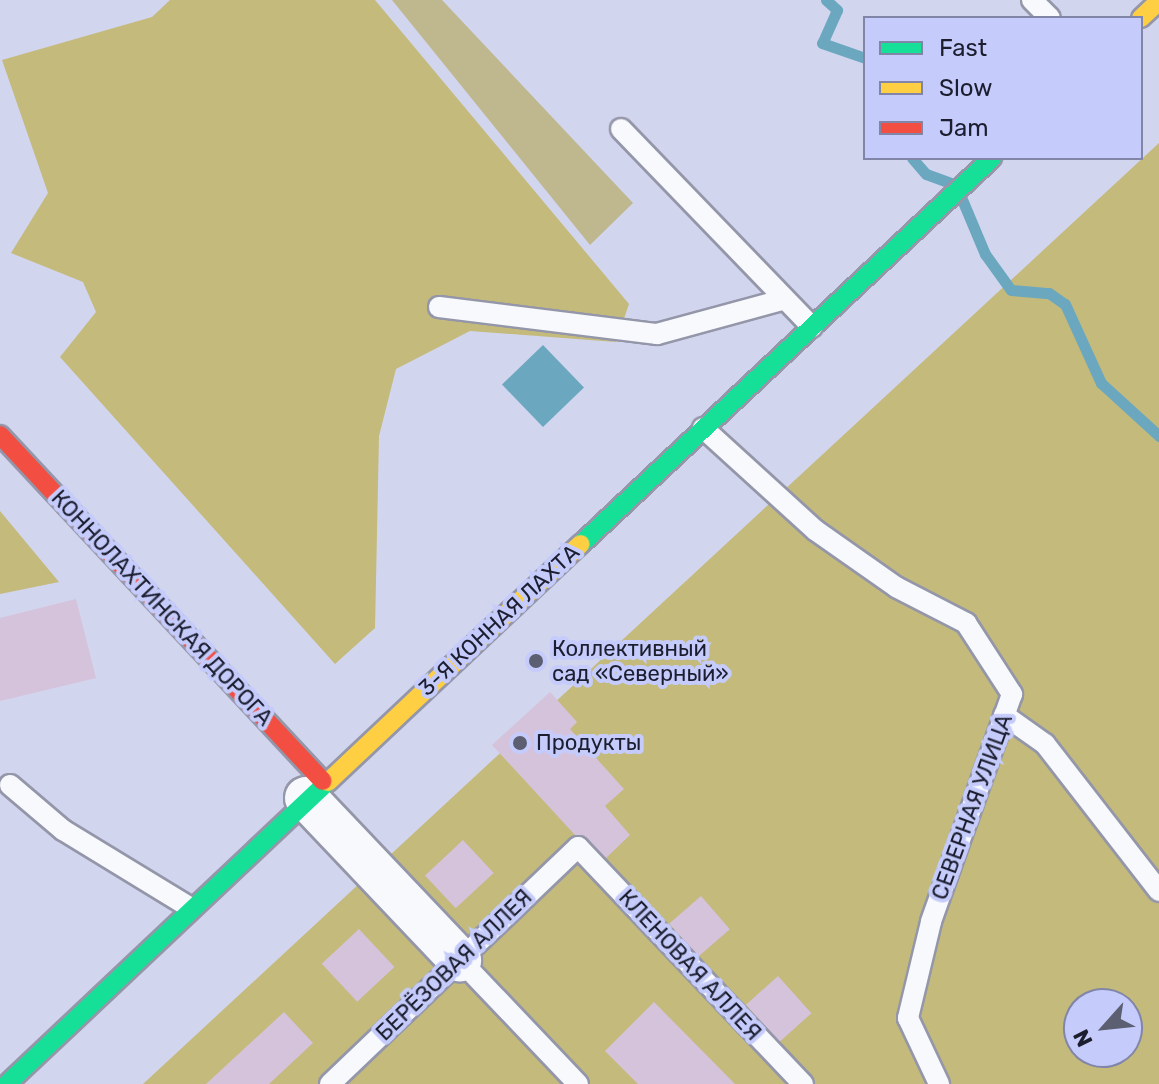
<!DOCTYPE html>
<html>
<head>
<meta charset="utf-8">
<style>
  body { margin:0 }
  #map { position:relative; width:1159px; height:1084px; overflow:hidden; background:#d2d5ee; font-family:Rubik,sans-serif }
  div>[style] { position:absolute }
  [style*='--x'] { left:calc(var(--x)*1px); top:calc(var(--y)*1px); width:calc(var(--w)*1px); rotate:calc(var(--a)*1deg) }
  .green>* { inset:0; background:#c4ba7b }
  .forest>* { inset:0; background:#bfb78e }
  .water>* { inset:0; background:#6ba8bf; transform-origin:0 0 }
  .stream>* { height:11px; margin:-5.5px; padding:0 5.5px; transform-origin:5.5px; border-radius:5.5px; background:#6ba8bf }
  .building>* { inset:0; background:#d5c2db; transform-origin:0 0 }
  .roads { filter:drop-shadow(2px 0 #9496a9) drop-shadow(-2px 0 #9496a9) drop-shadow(0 2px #9496a9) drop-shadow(0 -2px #9496a9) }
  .lane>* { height:20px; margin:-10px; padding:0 10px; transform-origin:10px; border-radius:10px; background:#f8f9fc }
  .street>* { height:42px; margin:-21px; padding:0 21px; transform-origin:21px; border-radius:21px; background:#f8f9fc }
  .fast>* { height:18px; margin:-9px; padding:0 9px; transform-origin:9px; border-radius:9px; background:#16e098 }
  .slow>* { height:18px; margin:-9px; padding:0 9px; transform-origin:9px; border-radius:9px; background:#ffcf43 }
  .jam>* { height:18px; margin:-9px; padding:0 9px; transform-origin:9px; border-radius:9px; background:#f24e42 }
  .dots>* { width:22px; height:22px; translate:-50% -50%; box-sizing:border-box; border:4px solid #c5ccfb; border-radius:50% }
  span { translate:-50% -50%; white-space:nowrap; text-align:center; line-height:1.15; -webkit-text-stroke:8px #c5ccfb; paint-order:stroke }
  .street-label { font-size:22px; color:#1c1e2f }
  .poi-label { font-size:22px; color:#1c1e2f }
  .left { translate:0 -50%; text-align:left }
  .legend { position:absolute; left:863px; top:16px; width:280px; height:144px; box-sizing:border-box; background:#c5ccfb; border:2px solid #8186a9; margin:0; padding:10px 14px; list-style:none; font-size:24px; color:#1c1e2f }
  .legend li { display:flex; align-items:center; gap:16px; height:40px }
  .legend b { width:40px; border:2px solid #8186a9 }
  .north { position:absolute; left:1063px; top:988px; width:80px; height:80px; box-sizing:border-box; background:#c5ccfb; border:2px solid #8186a9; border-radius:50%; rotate:243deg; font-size:22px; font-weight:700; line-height:32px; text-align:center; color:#1c1e2f }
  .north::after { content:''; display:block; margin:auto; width:28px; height:36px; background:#5c5e72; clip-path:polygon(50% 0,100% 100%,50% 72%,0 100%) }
</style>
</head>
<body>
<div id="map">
  <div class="green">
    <div style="clip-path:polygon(170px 0,375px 0,629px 304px,616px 342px,470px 331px,396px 369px,379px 436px,375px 628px,335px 664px,60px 357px,96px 312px,83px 282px,11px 253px,48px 193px,2px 60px,152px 17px)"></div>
    <div style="clip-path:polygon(evenodd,1159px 143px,1159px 1084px,143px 1084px,539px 717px,1159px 143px,1079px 1004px,1127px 1004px,1127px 1052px,1079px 1052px,1079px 1004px)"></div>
    <div style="clip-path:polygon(0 511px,59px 582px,0 594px)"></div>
  </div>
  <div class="forest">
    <div style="clip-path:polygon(392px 0,442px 0,633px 203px,590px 245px)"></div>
  </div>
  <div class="water">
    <div style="left:543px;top:345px;width:59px;height:57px;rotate:46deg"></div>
  </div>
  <div class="stream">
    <div style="--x:826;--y:0;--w:15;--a:42"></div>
    <div style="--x:837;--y:10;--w:36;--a:114"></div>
    <div style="--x:822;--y:43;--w:46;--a:19.2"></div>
    <div style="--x:912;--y:158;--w:21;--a:49"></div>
    <div style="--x:926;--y:174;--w:27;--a:20"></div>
    <div style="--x:961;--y:197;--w:62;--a:67.2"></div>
    <div style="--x:985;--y:254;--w:44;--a:54.2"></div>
    <div style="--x:1011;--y:290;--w:38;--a:5"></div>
    <div style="--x:1049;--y:293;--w:19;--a:35"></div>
    <div style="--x:1065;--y:304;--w:87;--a:65.5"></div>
    <div style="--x:1101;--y:383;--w:79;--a:42.4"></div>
  </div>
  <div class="building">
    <div style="clip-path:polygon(76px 599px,96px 678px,0 701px,0 618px)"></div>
    <div style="clip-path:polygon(550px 692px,577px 722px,570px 729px,624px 789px,605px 806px,630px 835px,606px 858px,575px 835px,492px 745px)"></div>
    <div style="left:463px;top:840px;width:45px;height:52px;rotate:47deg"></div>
    <div style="left:701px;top:896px;width:44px;height:42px;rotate:49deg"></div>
    <div style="left:359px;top:929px;width:52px;height:51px;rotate:47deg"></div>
    <div style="left:778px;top:976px;width:50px;height:43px;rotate:48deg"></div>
    <div style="clip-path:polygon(654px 1002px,735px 1084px,638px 1084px,605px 1051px)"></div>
    <div style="clip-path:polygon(284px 1012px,313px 1043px,269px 1084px,206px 1084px)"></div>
  </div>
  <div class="roads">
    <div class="lane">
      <div style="--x:1032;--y:0;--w:25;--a:45"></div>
      <div style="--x:621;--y:129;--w:275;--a:46"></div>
      <div style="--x:439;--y:307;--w:220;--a:7.1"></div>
      <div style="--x:657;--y:334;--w:130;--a:-15.2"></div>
      <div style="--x:703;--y:428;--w:151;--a:42.3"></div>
      <div style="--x:815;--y:530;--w:99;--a:35.1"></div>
      <div style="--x:896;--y:587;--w:79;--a:27.2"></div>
      <div style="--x:966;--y:623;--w:85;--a:57.1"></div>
      <div style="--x:1012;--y:694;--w:242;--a:109.6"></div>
      <div style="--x:931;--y:922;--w:99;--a:103.5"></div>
      <div style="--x:908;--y:1018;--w:73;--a:64.8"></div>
      <div style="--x:1004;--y:715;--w:50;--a:35.3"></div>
      <div style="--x:1045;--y:744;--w:186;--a:52.2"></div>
      <div style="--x:10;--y:785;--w:70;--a:40.3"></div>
      <div style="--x:63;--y:830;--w:150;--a:31.4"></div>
      <div style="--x:460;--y:960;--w:171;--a:46.4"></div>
      <div style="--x:330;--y:1084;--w:343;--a:-43.7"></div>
      <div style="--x:578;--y:847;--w:327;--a:46.5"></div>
    </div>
    <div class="street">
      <div style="--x:306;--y:798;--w:224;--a:46.5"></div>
    </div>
    <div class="fast">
      <div style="--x:581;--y:544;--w:564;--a:-43.2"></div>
      <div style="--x:7;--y:1084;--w:441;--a:-43.3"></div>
    </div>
    <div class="slow">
      <div style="--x:1141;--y:18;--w:25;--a:-43"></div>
      <div style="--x:328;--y:782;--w:347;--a:-43.3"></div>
    </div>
    <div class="jam">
      <div style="--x:0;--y:435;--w:473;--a:47"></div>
    </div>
  </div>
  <div class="dots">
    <div style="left:536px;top:661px;background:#5c5e72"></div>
    <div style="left:520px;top:743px;background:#5c5e72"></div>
  </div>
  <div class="street-label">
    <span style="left:162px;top:608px;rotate:47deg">КОННОЛАХТИНСКАЯ ДОРОГА</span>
    <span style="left:499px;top:620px;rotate:-43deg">3-Я КОННАЯ ЛАХТА</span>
    <span style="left:972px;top:807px;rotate:-70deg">СЕВЕРНАЯ УЛИЦА</span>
    <span style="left:454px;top:965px;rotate:-44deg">БЕРЁЗОВАЯ АЛЛЕЯ</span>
    <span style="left:690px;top:965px;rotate:47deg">КЛЕНОВАЯ АЛЛЕЯ</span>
  </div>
  <div class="poi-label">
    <span class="left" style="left:552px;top:661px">Коллективный<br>сад «Северный»</span>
    <span class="left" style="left:536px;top:743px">Продукты</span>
  </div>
  <ul class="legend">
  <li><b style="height:10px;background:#16e098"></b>Fast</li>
  <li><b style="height:10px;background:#ffcf43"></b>Slow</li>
  <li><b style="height:10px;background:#f24e42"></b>Jam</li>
  </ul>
  <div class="north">N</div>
</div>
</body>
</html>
